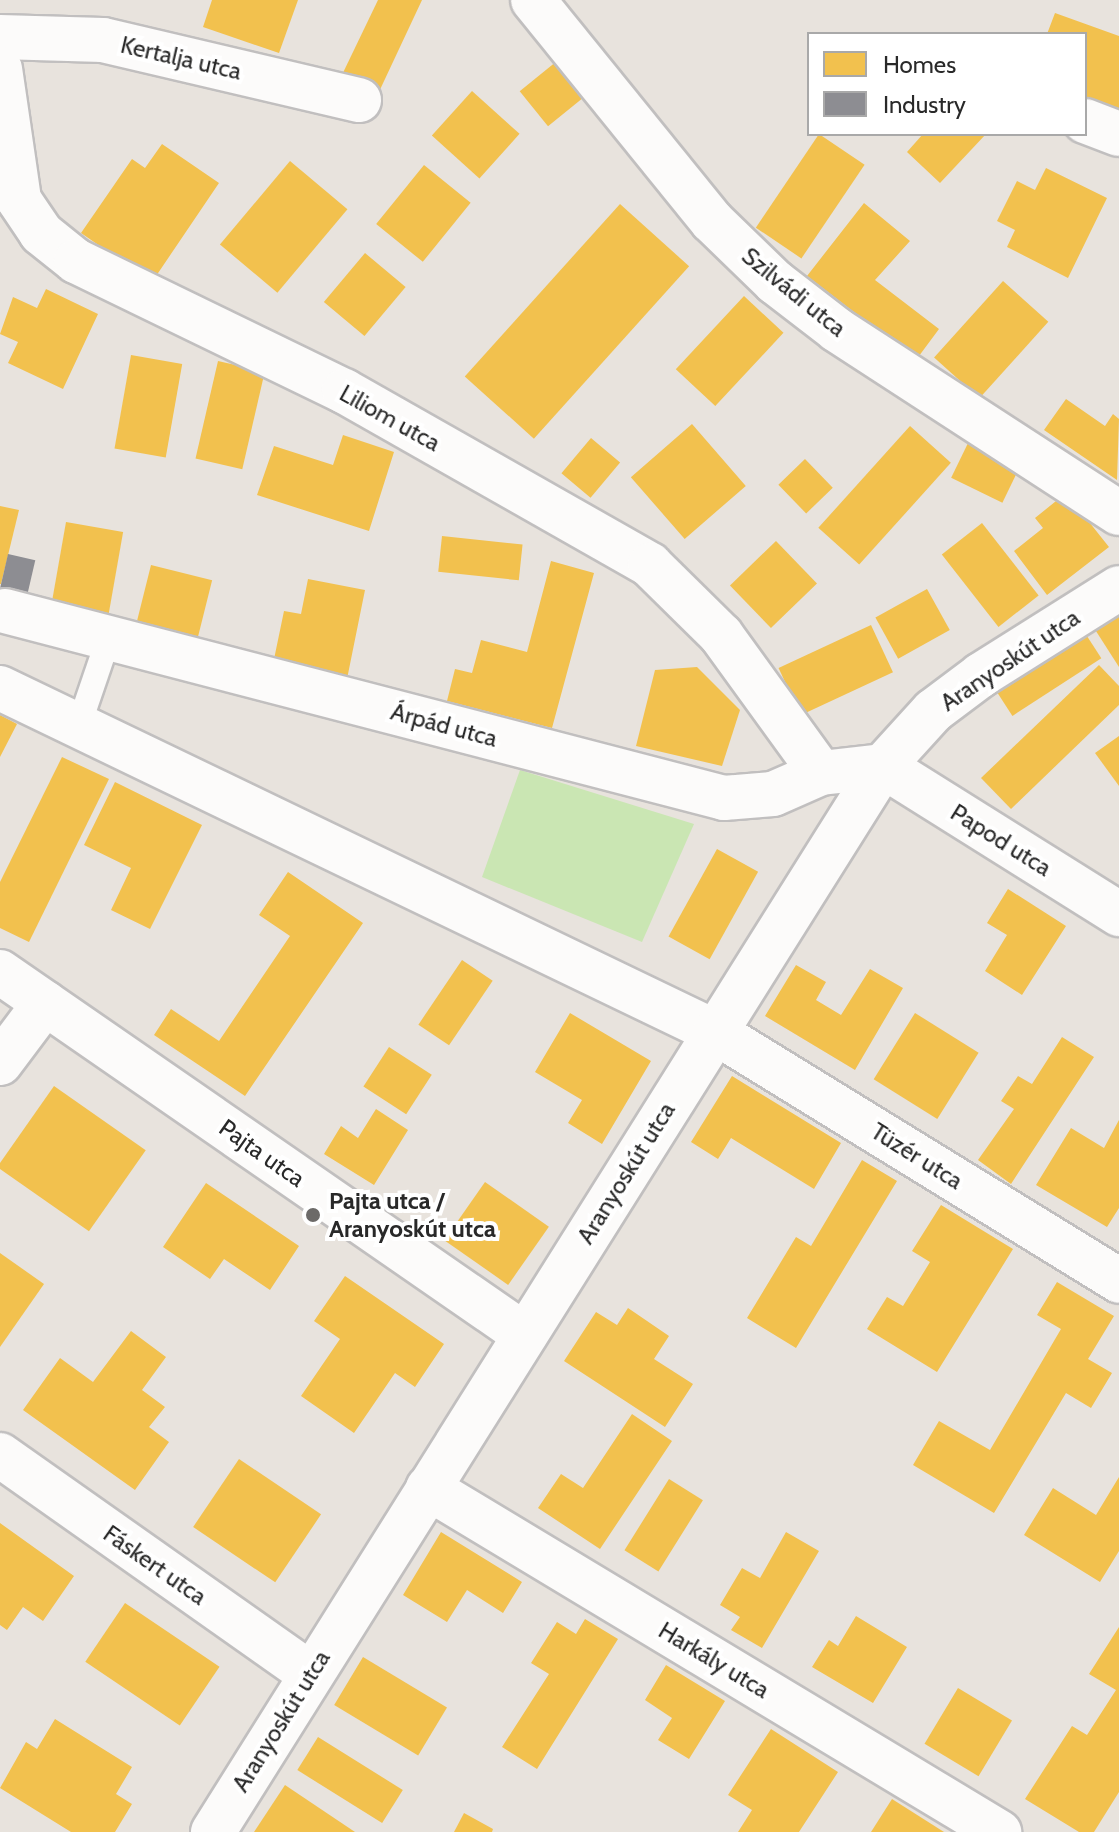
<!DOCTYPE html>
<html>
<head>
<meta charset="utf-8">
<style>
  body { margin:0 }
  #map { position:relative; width:1119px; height:1832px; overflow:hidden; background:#e8e3dd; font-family:Cabin,sans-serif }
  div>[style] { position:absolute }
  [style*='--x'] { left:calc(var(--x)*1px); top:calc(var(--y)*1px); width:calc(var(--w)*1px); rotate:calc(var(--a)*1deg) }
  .green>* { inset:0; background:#cae6b3 }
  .homes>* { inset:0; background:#f2c14e; transform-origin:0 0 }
  .industry>* { inset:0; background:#8d8d92; transform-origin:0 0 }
  .roads { filter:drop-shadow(2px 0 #c1bfbf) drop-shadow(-2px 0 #c1bfbf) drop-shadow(0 2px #c1bfbf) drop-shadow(0 -2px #c1bfbf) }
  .lane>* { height:24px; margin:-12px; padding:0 12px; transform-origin:12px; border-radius:12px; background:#fcfbfa }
  .street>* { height:44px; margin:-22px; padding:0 22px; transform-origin:22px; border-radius:22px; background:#fcfbfa }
  .dots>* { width:22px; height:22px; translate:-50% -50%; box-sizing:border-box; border:4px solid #fff; border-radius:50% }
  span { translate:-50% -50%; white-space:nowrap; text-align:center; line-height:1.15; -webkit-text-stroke:8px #fff; paint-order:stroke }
  .street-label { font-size:24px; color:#292929 }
  .poi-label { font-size:24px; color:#292929; font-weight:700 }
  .left { translate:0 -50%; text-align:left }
  .legend { position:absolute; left:807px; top:32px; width:280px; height:104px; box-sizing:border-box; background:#fff; border:2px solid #a9a9a9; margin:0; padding:10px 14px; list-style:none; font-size:24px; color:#292929 }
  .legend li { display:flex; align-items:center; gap:16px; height:40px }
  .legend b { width:40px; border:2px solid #a9a9a9 }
</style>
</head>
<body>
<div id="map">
  <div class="green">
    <div style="clip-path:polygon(520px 770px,694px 824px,642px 942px,482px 877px)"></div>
  </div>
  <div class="homes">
    <div style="clip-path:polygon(212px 0,298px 0,279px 53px,203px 27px)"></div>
    <div style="clip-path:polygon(378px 0,422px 0,377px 96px,340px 79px)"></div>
    <div style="clip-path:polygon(1055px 13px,1119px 36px,1119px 113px,1085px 101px,1085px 34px,1047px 34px)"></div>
    <div style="left:557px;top:61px;width:45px;height:48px;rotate:51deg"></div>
    <div style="left:472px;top:91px;width:64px;height:60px;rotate:42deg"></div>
    <div style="left:819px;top:134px;width:55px;height:113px;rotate:34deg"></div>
    <div style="clip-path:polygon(923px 134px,986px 134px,940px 183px,907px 152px)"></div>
    <div style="clip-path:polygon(162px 144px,219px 183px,152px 282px,81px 233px,132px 159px,145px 168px)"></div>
    <div style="left:290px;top:161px;width:75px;height:109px;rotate:40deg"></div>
    <div style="left:424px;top:165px;width:60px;height:76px;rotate:39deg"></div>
    <div style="clip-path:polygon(1046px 168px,1107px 198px,1068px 278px,1007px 247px,1015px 230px,997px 221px,1017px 181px,1035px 190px)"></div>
    <div style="clip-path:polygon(864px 203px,910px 241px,875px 280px,939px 329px,916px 360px,807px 276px)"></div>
    <div style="left:620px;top:204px;width:93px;height:232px;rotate:42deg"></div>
    <div style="left:365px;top:253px;width:53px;height:64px;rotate:40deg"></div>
    <div style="left:1003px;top:281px;width:61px;height:103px;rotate:42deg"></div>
    <div style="clip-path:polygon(46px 289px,98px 314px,63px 389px,8px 363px,18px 342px,0 334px,13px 297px,37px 308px)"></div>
    <div style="left:744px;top:296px;width:54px;height:100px;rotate:43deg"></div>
    <div style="left:131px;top:355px;width:52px;height:95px;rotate:10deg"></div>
    <div style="left:218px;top:361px;width:48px;height:100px;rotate:13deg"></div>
    <div style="clip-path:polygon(1066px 399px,1105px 426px,1113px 414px,1119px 419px,1117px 480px,1044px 430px)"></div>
    <div style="left:692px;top:424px;width:82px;height:81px;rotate:49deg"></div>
    <div style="left:910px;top:426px;width:55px;height:137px;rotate:42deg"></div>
    <div style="clip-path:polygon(343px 435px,394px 452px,369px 531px,257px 495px,274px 446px,333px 465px)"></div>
    <div style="left:591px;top:438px;width:38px;height:46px;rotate:40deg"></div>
    <div style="left:970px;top:439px;width:57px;height:43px;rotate:26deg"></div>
    <div style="left:805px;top:459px;width:40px;height:37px;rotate:46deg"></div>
    <div style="clip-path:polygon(1066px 493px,1109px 547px,1047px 595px,1014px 551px,1043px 528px,1035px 518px)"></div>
    <div style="clip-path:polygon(0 506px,19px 510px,1px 584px,0 584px)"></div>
    <div style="left:66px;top:522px;width:58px;height:84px;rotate:10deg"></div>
    <div style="left:982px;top:523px;width:92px;height:51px;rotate:52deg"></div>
    <div style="left:442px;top:536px;width:81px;height:36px;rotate:6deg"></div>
    <div style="left:776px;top:541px;width:59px;height:64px;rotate:46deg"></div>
    <div style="clip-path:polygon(551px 561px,594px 573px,552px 728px,447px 701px,455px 669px,472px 673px,481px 640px,527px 652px)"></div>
    <div style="left:151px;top:565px;width:63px;height:64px;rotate:14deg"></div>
    <div style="clip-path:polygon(308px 579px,365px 590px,347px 679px,273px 664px,284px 611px,301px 614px)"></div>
    <div style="left:927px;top:589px;width:47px;height:59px;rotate:61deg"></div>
    <div style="clip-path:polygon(1119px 612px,1119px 667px,1094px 628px)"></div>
    <div style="left:871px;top:625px;width:52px;height:102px;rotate:65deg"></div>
    <div style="left:1085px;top:633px;width:30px;height:106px;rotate:57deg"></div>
    <div style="clip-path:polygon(1099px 665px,1119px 686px,1119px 705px,1011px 809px,981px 778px)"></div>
    <div style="clip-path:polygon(697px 667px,740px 710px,722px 766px,636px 746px,655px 670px)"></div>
    <div style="clip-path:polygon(0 715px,17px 724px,0 757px)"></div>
    <div style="clip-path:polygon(1119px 736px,1119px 786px,1095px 753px)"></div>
    <div style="clip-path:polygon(62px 757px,109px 779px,29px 942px,0 928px,0 882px)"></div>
    <div style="clip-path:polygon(115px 782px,202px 825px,150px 929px,111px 910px,131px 868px,84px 845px)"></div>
    <div style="left:717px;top:849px;width:47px;height:100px;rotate:29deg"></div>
    <div style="clip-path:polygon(288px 872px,363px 923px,245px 1096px,154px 1035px,171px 1009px,219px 1041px,290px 936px,259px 915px)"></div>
    <div style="clip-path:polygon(1008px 889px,1066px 926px,1022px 995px,985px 971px,1007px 935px,987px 923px)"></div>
    <div style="left:462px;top:960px;width:37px;height:78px;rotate:34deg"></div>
    <div style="clip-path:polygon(796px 965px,826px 982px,816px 1000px,841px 1015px,870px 969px,903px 988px,855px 1070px,765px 1016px)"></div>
    <div style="clip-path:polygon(570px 1013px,651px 1061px,602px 1144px,568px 1123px,582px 1100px,535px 1072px)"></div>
    <div style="left:915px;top:1013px;width:75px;height:78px;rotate:32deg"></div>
    <div style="clip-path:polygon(1062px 1037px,1094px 1057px,1011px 1184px,978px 1160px,1014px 1109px,1001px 1101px,1018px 1076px,1032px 1084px)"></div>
    <div style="left:389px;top:1047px;width:51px;height:47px;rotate:33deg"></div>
    <div style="clip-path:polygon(732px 1076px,841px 1143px,814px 1189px,731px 1138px,718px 1159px,691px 1142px)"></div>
    <div style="left:54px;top:1086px;width:112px;height:99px;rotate:35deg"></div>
    <div style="clip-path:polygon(376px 1109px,408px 1130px,374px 1185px,324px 1154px,341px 1126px,358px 1138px)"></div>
    <div style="clip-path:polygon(1119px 1120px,1119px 1208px,1107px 1227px,1036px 1185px,1071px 1128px,1104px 1148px)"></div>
    <div style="clip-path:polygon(862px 1160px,897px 1181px,796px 1348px,747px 1318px,796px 1237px,811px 1246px)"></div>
    <div style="left:485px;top:1182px;width:78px;height:71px;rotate:35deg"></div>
    <div style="clip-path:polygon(206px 1183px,299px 1246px,270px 1290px,224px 1259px,210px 1279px,163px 1247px)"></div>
    <div style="clip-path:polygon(941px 1205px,1013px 1249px,937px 1372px,867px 1329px,887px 1297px,903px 1306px,930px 1262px,912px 1251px)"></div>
    <div style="clip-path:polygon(0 1253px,44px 1284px,0 1347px)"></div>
    <div style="clip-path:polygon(345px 1276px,444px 1344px,415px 1387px,395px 1373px,354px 1433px,301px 1396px,340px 1339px,314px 1321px)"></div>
    <div style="clip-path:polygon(1057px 1282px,1114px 1316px,1088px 1359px,1112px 1373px,1091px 1408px,1066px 1393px,994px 1513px,913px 1465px,939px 1421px,990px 1450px,1061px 1329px,1037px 1315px)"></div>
    <div style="clip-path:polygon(628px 1308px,669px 1336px,654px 1359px,693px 1384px,665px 1427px,564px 1361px,596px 1312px,617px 1325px)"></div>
    <div style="clip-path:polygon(131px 1331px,166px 1357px,142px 1390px,165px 1407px,149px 1427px,169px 1442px,135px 1490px,23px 1410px,60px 1358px,93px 1382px)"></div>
    <div style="clip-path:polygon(632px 1414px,672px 1441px,600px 1549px,538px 1508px,561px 1474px,583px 1488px)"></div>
    <div style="left:239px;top:1459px;width:99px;height:82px;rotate:34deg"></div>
    <div style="clip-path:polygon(1119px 1477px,1119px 1551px,1100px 1582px,1024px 1535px,1053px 1488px,1096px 1515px)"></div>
    <div style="left:669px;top:1479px;width:40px;height:84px;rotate:32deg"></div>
    <div style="clip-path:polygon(0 1523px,74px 1576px,43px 1621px,23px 1607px,7px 1630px,0 1625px)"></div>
    <div style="clip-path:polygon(441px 1532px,522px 1582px,503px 1613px,467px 1590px,447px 1622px,403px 1595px)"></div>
    <div style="clip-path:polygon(786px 1532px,819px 1551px,762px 1648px,731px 1630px,740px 1617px,720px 1605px,742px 1568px,760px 1578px)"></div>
    <div style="left:125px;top:1603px;width:114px;height:71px;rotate:34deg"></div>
    <div style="clip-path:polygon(856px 1616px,907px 1647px,873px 1703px,812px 1667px,829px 1640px,838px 1646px)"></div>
    <div style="clip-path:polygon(585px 1619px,618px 1639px,537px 1769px,502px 1747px,549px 1674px,531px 1663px,557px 1622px,576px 1634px)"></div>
    <div style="clip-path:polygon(1119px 1627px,1119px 1792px,1094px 1832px,1079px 1832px,1025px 1799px,1072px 1726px,1087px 1735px,1116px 1690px,1089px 1674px)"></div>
    <div style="left:363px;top:1657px;width:98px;height:56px;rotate:31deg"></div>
    <div style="clip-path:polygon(666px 1665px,725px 1701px,689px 1759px,658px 1740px,672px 1718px,645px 1700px)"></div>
    <div style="left:958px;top:1688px;width:63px;height:65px;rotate:31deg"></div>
    <div style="clip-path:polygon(55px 1719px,132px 1767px,116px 1794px,132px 1804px,115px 1832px,71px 1832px,0 1788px,26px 1742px,37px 1749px)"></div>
    <div style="clip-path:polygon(771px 1729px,838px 1772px,799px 1832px,738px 1832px,752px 1810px,728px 1795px)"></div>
    <div style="left:318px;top:1737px;width:100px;height:39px;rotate:32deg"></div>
    <div style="clip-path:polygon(285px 1785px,355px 1832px,254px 1832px)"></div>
    <div style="clip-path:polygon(892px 1799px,944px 1832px,871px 1832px)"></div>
    <div style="clip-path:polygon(464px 1813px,493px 1829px,492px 1832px,454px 1832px)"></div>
  </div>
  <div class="industry">
    <div style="left:8px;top:554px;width:28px;height:46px;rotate:13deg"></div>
  </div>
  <div class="roads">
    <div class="lane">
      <div style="--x:79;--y:725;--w:93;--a:-71.2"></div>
    </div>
    <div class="street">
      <div style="--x:533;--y:0;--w:284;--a:51"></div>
      <div style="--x:712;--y:221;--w:88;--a:44.1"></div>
      <div style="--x:775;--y:282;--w:78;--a:37.7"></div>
      <div style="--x:837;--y:330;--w:336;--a:33"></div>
      <div style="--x:0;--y:37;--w:103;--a:1.7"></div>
      <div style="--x:103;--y:40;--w:263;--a:13.2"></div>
      <div style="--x:0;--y:69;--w:132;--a:81.7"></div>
      <div style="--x:19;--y:200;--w:40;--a:56"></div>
      <div style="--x:41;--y:233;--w:45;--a:38.7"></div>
      <div style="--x:76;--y:261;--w:298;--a:25.9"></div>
      <div style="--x:344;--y:391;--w:352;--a:29.6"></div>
      <div style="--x:650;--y:565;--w:100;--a:44.6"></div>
      <div style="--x:721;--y:635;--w:170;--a:54.1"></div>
      <div style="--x:1085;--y:121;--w:36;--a:21"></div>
      <div style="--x:5;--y:611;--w:743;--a:14.58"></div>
      <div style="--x:724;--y:798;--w:49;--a:-4.7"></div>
      <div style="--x:773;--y:794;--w:52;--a:-23.6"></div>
      <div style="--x:821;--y:773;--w:62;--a:-6.4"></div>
      <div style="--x:883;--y:766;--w:279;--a:32.1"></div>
      <div style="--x:0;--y:688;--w:793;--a:25.69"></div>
      <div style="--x:715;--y:1032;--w:475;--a:31.6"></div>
      <div style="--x:0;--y:972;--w:638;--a:34.66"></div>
      <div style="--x:0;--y:1063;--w:75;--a:-53.1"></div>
      <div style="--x:0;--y:1455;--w:380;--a:35.2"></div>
      <div style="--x:428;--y:1488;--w:667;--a:31.07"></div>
      <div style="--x:213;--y:1832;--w:1259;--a:-57.85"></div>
      <div style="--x:883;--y:766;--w:74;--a:-47.7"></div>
      <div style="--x:933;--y:711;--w:60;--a:-36.9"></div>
      <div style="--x:981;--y:675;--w:163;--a:-32.2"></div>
    </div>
  </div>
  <div class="dots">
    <div style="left:313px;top:1215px;background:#6c6a68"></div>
  </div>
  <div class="street-label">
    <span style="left:181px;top:58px;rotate:13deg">Kertalja utca</span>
    <span style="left:794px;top:292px;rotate:39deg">Szilvádi utca</span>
    <span style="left:390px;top:418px;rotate:29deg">Liliom utca</span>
    <span style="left:1010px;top:660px;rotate:-34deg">Aranyoskút utca</span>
    <span style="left:444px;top:725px;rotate:15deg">Árpád utca</span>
    <span style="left:1001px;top:840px;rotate:32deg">Papod utca</span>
    <span style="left:262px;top:1153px;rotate:35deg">Pajta utca</span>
    <span style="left:917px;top:1156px;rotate:32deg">Tüzér utca</span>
    <span style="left:626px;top:1173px;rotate:-58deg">Aranyoskút utca</span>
    <span style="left:155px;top:1565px;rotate:35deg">Fáskert utca</span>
    <span style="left:714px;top:1660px;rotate:31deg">Harkály utca</span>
    <span style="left:281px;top:1721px;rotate:-58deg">Aranyoskút utca</span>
  </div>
  <div class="poi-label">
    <span class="left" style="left:329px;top:1215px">Pajta utca /<br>Aranyoskút utca</span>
  </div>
  <ul class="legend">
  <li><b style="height:22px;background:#f2c14e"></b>Homes</li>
  <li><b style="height:22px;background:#8d8d92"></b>Industry</li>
  </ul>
</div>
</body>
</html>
